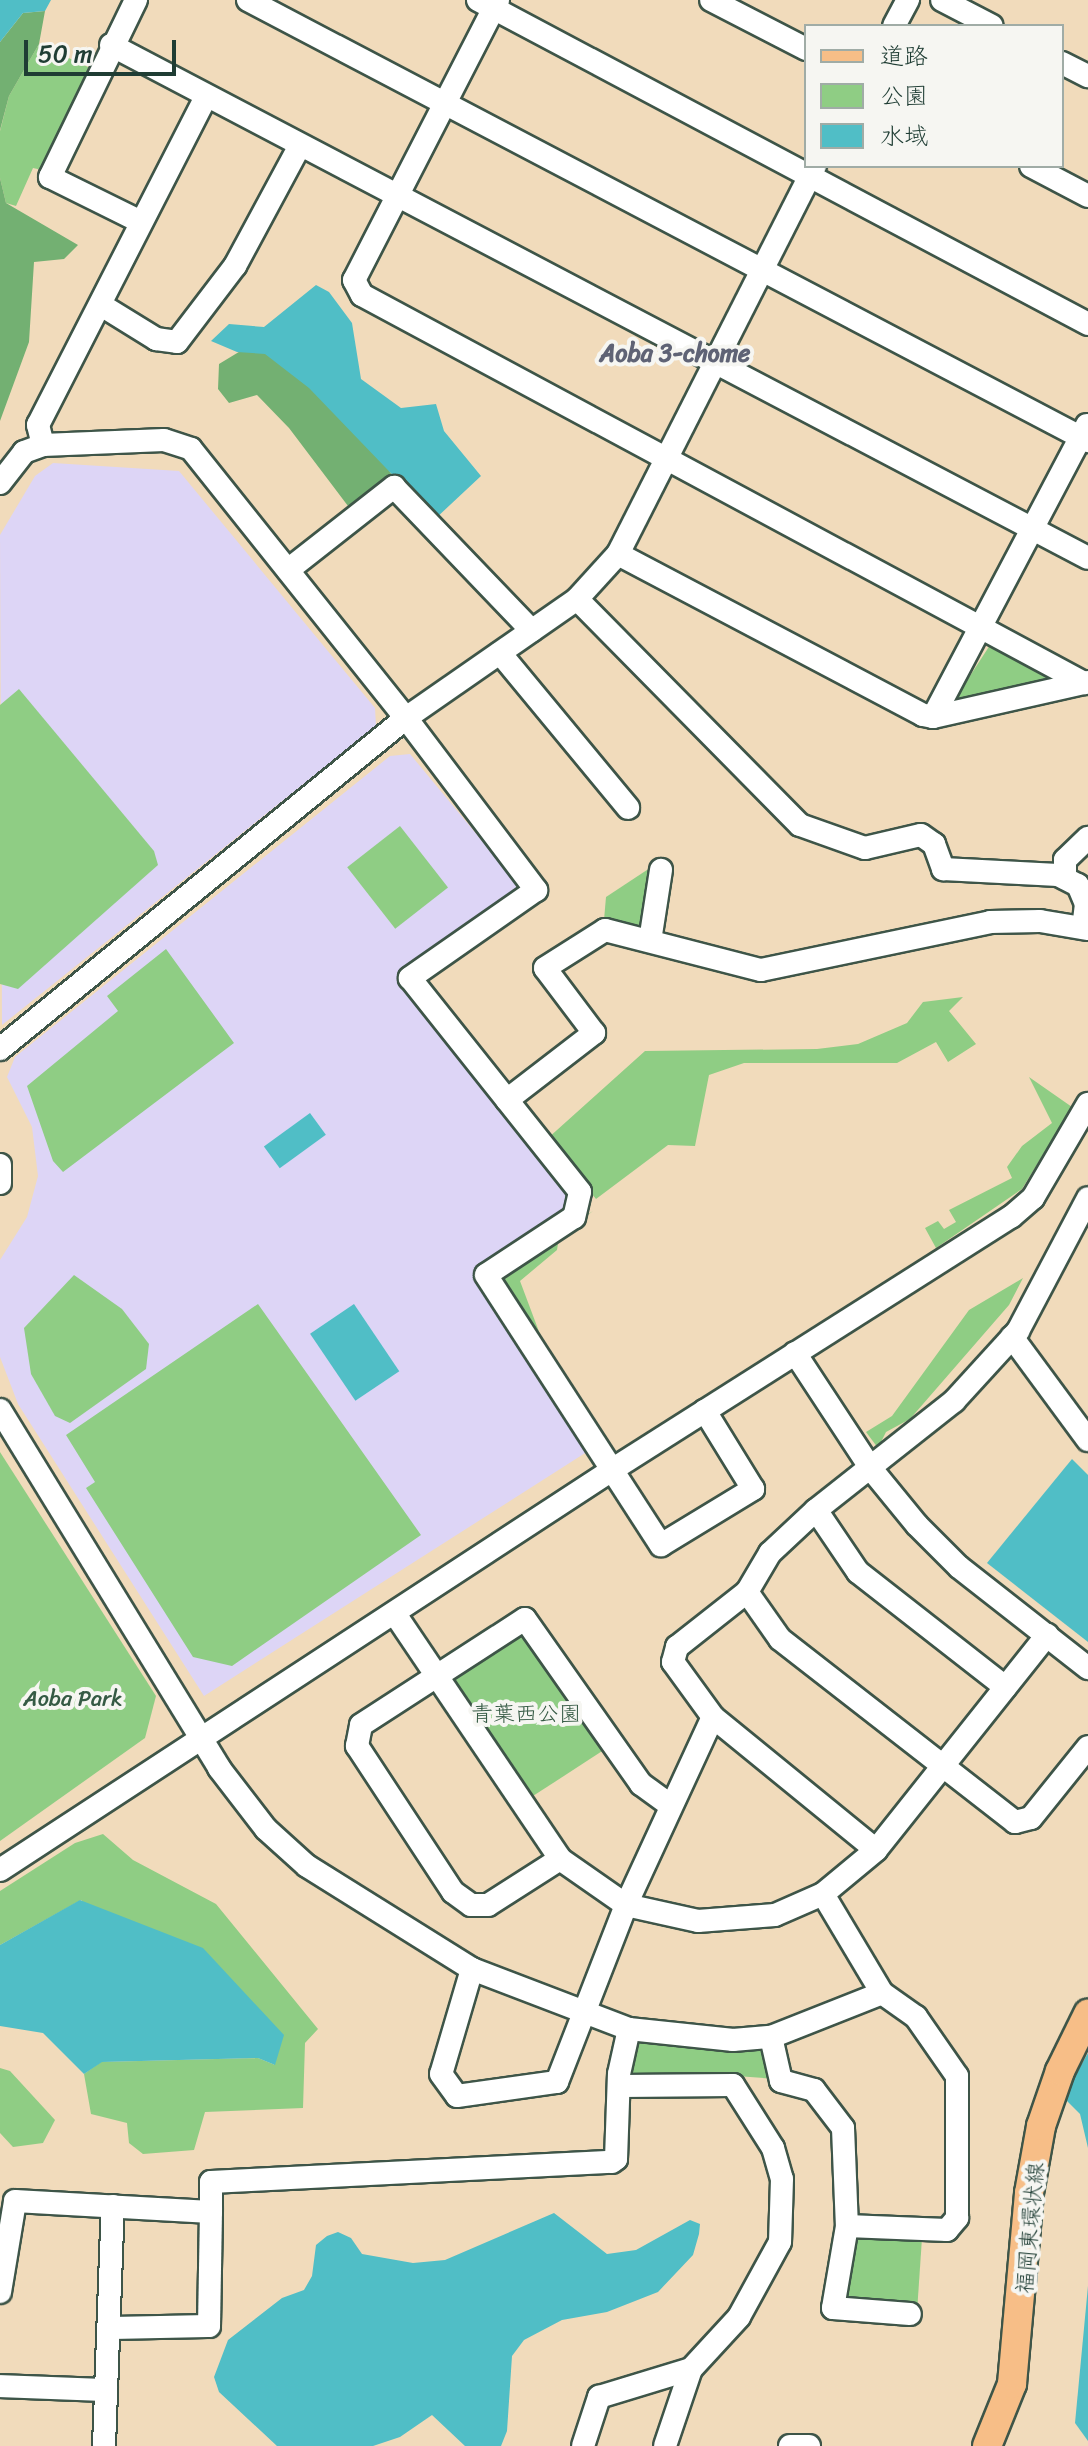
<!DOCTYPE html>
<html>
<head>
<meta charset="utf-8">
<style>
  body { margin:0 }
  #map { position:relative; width:1088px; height:2446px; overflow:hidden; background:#f1dbbb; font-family:Sriracha,"Klee One",sans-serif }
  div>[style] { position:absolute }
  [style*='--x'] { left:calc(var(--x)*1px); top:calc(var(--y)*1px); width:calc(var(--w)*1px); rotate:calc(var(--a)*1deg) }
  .built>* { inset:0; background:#ddd5f6 }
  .green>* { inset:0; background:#8fcd84; transform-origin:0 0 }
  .forest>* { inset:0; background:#73b072 }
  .water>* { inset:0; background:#50bec6; transform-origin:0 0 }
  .roads { filter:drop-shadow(2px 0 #3e5548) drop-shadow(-2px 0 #3e5548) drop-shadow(0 2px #3e5548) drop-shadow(0 -2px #3e5548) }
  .minor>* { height:22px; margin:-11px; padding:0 11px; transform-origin:11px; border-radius:11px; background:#fff }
  .major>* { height:28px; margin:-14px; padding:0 14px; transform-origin:14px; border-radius:14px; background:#f7be87 }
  span { translate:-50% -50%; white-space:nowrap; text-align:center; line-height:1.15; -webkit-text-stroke:8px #f6f6f2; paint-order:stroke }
  .park-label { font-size:22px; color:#355a44 }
  .street-label { font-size:22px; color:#1f3d34 }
  .neighbourhood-label { font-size:24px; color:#5f6375; font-weight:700 }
  .legend { position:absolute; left:804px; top:24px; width:260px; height:144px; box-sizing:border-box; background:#f6f6f2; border:2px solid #a0aca6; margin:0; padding:10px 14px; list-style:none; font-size:24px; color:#1f3d34 }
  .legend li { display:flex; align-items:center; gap:16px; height:40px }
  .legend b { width:40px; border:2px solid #a0aca6 }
  .scale { position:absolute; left:24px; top:40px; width:152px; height:36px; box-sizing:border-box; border:4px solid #1f3d34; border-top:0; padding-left:10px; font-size:24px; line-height:28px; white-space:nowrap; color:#1f3d34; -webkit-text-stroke:6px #f6f6f2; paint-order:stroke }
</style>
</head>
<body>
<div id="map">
  <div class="built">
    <div style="clip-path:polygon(53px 463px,179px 471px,375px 708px,376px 726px,2px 1025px,0 535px,35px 476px)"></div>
    <div style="clip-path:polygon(410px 754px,517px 883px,516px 892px,397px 980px,574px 1195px,568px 1210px,477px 1275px,593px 1448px,204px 1696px,18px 1404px,0 1357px,0 1260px,27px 1217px,38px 1176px,32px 1127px,7px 1077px,15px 1057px,390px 756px)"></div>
  </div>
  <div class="green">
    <div style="clip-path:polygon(39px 44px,90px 68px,42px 170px,33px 168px,16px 206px,6px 203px,0 178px,0 131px,9px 96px)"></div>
    <div style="clip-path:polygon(992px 642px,1054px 679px,955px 699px)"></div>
    <div style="clip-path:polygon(19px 689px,154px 851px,158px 865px,18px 989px,0 984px,0 705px)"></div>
    <div style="left:400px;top:826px;width:78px;height:67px;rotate:52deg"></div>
    <div style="clip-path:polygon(653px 866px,641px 924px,632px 930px,604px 920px,606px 897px)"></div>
    <div style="clip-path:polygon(166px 949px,234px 1043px,63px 1172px,53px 1161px,27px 1086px,118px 1011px,107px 996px)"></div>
    <div style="clip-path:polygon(963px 997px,949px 1011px,976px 1044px,948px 1062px,936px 1042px,897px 1063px,744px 1063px,709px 1075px,695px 1146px,668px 1145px,596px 1199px,547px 1139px,645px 1051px,817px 1049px,858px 1044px,907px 1023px,923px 1002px)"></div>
    <div style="clip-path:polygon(1029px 1077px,1072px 1107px,1022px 1189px,936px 1248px,925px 1228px,938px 1221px,944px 1229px,956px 1222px,949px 1210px,1012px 1178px,1007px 1167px,1022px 1146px,1052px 1123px)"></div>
    <div style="clip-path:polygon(593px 1211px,559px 1237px,557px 1250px,520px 1281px,547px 1353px,493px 1275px)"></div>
    <div style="clip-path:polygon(74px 1275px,122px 1309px,149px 1344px,146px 1369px,70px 1423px,55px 1416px,31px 1374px,24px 1328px)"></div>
    <div style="clip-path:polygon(1023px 1278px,1009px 1305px,910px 1419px,886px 1432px,878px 1448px,866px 1432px,892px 1416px,969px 1310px)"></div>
    <div style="clip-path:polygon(258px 1304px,421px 1535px,232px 1666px,193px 1657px,86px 1488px,95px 1482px,66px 1435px)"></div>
    <div style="clip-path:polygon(0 1452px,156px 1696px,145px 1738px,0 1841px)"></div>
    <div style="left:524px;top:1629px;width:145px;height:90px;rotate:57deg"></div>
    <div style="clip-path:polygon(103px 1834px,133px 1860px,216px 1904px,318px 2029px,305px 2043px,303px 2108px,205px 2112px,194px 2150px,143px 2154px,129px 2143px,127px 2123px,91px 2114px,84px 2074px,101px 2062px,258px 2058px,275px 2065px,81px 1900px,0 1945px,0 1891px,75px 1843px)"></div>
    <div style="clip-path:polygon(637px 2041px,768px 2045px,776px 2079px,736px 2076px,633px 2082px,626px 2074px)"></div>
    <div style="clip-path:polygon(0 2068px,10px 2071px,55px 2120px,43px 2143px,13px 2147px,0 2133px)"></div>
    <div style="clip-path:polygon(852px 2234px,922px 2238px,917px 2312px,837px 2306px)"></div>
  </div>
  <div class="forest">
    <div style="clip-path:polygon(45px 11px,39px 44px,9px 96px,0 130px,0 42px,23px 13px)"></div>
    <div style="clip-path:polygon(0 178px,6px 203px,78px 245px,64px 259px,34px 262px,29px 342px,0 421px)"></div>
    <div style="clip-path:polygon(252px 344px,356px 418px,392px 475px,348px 506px,289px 428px,257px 395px,229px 403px,218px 389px,219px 364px)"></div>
  </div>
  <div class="water">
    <div style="clip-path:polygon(0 0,51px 0,45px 11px,23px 13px,0 42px)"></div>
    <div style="clip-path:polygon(316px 285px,329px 292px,352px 323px,361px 379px,401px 408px,436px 404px,444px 431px,481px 476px,435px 519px,309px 388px,265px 354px,237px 352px,211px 341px,229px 324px,264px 327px)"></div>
    <div style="left:310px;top:1113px;width:27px;height:57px;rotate:54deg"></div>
    <div style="left:354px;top:1304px;width:81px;height:53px;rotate:56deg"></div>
    <div style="clip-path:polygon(1072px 1459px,1088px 1475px,1088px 1642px,987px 1563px)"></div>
    <div style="clip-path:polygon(80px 1900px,203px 1948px,284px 2035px,275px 2065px,258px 2058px,102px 2062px,84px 2074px,43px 2033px,0 2026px,0 1945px)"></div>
    <div style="clip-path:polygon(1088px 2053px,1088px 2148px,1080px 2114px,1063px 2097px)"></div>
    <div style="clip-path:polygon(554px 2213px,607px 2254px,636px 2250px,690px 2220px,700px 2224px,699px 2234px,693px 2255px,658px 2292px,607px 2312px,562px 2320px,524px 2340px,512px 2356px,507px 2431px,501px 2446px,465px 2446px,432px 2415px,400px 2437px,373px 2446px,277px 2446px,219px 2392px,214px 2377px,228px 2340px,282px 2298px,304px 2290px,312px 2276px,316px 2245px,327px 2236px,338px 2232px,351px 2238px,362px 2254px,413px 2263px,445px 2260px)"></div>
    <div style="clip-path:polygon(1088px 2286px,1088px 2441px,1075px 2423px)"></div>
  </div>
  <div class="roads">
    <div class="minor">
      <div style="--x:136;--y:0;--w:197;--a:115.9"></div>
      <div style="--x:50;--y:177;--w:99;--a:26.3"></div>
      <div style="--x:248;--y:0;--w:949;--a:27.7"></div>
      <div style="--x:478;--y:0;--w:691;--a:27.97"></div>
      <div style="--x:498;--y:0;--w:315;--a:117.2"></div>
      <div style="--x:354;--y:280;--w:17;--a:62"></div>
      <div style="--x:362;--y:295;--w:820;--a:28.25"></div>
      <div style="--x:711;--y:0;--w:107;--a:27.3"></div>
      <div style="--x:942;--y:0;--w:56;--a:27.5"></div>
      <div style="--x:894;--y:26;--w:30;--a:-62"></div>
      <div style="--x:111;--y:45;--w:1103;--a:27.7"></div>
      <div style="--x:1062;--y:63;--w:29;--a:27"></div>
      <div style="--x:1031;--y:166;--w:64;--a:27.8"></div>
      <div style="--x:101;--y:305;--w:65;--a:31.7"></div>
      <div style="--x:156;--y:339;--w:21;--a:8"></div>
      <div style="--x:177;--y:342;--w:96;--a:-52.7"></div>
      <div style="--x:235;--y:266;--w:135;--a:-61.7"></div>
      <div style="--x:43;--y:445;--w:21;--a:-104"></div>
      <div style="--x:38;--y:425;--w:369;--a:-62.9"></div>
      <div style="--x:0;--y:483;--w:39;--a:-52"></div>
      <div style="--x:24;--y:452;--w:20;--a:-20"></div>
      <div style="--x:43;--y:445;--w:121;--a:-2.4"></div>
      <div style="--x:164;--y:440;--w:28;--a:18"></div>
      <div style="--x:191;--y:449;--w:344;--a:51.4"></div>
      <div style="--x:406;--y:718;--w:216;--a:52.9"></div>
      <div style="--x:536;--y:890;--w:154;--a:145.1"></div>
      <div style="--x:410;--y:978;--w:273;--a:51.5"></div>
      <div style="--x:580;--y:1192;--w:26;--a:103"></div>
      <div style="--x:574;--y:1217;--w:105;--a:146.6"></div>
      <div style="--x:486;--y:1275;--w:322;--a:57.1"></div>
      <div style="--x:661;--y:1545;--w:108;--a:-31.3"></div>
      <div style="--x:753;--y:1489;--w:92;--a:-121.6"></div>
      <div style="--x:618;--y:554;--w:345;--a:27.8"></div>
      <div style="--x:923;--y:715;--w:10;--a:11"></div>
      <div style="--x:933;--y:717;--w:159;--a:-12.7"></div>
      <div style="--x:288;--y:570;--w:135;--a:-38.1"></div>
      <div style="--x:394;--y:487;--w:199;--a:46.2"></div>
      <div style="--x:577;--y:599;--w:317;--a:45.4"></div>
      <div style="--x:800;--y:825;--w:69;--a:19.5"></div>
      <div style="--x:865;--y:848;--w:57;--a:-13.1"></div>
      <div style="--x:921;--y:835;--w:16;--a:35"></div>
      <div style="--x:934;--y:844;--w:27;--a:70"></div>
      <div style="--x:943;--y:869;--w:115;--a:3"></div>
      <div style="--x:1058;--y:875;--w:22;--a:27"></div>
      <div style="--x:1078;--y:885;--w:21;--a:67"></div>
      <div style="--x:1086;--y:904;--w:24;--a:97"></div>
      <div style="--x:500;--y:653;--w:201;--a:50.4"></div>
      <div style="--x:933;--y:717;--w:330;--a:-62.2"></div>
      <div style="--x:1065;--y:878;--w:18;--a:-90"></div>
      <div style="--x:1065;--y:860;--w:32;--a:-44"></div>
      <div style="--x:650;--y:941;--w:72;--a:-81.2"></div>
      <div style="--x:0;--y:1049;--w:524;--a:-39.19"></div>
      <div style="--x:406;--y:718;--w:208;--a:-34.8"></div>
      <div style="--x:577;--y:599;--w:61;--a:-47.7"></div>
      <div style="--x:618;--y:554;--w:435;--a:-63.1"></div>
      <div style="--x:507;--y:1100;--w:110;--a:-37.6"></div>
      <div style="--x:594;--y:1033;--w:81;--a:-127"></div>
      <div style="--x:545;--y:968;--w:71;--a:-32.3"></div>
      <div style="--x:605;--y:930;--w:161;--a:14.4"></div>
      <div style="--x:761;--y:970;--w:234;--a:-11.8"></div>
      <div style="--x:990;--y:922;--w:50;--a:-1.1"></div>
      <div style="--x:1040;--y:921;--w:49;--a:9.5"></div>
      <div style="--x:0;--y:1165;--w:18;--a:90"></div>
      <div style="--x:1012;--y:1337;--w:128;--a:53.6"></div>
      <div style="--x:795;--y:1353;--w:140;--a:56.7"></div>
      <div style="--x:872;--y:1470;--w:71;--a:50.7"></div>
      <div style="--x:917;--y:1525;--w:59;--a:45"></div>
      <div style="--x:959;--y:1567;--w:164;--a:38.1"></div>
      <div style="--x:0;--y:1410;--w:420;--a:58.5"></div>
      <div style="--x:219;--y:1768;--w:77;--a:52.4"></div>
      <div style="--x:266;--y:1829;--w:55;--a:42.1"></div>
      <div style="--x:307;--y:1866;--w:195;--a:32"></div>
      <div style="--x:472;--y:1969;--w:168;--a:20.9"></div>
      <div style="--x:629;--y:2029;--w:105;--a:6"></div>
      <div style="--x:733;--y:2040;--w:38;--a:-5"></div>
      <div style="--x:771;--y:2037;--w:119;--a:-21.6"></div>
      <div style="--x:816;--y:1510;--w:75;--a:55.9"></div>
      <div style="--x:858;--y:1572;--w:187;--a:38"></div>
      <div style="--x:747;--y:1592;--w:57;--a:54.9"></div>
      <div style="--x:780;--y:1639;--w:298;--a:37.9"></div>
      <div style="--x:1015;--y:1822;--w:16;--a:-14"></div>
      <div style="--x:1031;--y:1818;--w:91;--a:-51.2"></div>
      <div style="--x:395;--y:1614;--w:295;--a:56"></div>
      <div style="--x:560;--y:1859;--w:80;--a:34.9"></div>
      <div style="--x:626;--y:1905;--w:74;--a:12.5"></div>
      <div style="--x:698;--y:1921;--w:77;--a:-4.5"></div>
      <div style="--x:775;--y:1915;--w:52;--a:-23.6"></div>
      <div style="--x:823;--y:1894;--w:69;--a:-39.7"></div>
      <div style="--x:876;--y:1850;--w:275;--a:-51.5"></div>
      <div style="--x:713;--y:1717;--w:210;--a:39.2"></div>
      <div style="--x:560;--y:1859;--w:85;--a:147.4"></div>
      <div style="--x:488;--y:1905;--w:17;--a:180"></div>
      <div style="--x:471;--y:1905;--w:22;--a:-144"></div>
      <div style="--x:453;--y:1892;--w:175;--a:-123.3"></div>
      <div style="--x:357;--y:1746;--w:21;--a:-79"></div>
      <div style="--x:361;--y:1725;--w:195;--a:-32.9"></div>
      <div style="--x:525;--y:1619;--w:202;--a:54.9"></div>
      <div style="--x:641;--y:1784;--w:37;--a:36"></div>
      <div style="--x:0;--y:1870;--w:735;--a:-33.17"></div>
      <div style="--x:615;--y:1468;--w:469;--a:-32.4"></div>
      <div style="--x:1011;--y:1217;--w:29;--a:-41"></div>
      <div style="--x:1033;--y:1198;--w:109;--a:-59.7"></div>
      <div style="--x:472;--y:1969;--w:109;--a:106.4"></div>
      <div style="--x:441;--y:2074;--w:27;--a:54"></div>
      <div style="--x:457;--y:2096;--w:101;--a:-8"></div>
      <div style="--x:557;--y:2082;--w:190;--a:-68.7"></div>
      <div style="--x:626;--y:1905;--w:207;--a:-65.2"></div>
      <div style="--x:713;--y:1717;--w:68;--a:-126"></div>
      <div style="--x:673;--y:1662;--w:16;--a:-75"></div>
      <div style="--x:677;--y:1647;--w:89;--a:-38.2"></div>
      <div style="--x:747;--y:1592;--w:45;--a:-59.5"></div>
      <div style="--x:770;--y:1553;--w:63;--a:-43.1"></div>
      <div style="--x:816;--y:1510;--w:176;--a:-38.3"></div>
      <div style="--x:954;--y:1401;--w:95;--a:-47.6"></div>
      <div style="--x:1018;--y:1331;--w:150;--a:-62.2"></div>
      <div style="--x:771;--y:2037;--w:45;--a:77.2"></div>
      <div style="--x:781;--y:2081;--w:34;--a:15"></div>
      <div style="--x:814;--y:2090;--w:48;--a:52.7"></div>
      <div style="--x:843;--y:2128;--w:98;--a:87.7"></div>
      <div style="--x:847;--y:2226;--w:100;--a:2.3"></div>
      <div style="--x:947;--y:2230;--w:16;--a:-50"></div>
      <div style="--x:957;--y:2218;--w:142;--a:-90"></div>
      <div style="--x:957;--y:2076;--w:72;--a:-124.8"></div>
      <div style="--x:916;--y:2017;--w:42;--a:-144.8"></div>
      <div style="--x:882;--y:1993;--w:115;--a:-120.8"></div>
      <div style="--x:621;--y:2086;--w:112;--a:-0.5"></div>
      <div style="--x:733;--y:2085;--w:75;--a:57.6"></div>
      <div style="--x:773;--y:2148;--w:32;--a:74"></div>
      <div style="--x:782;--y:2179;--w:63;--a:91.8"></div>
      <div style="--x:780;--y:2242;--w:85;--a:118.7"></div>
      <div style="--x:739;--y:2317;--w:71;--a:132.7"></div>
      <div style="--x:691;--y:2369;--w:81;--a:108.7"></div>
      <div style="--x:847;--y:2226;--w:83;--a:99.7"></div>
      <div style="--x:833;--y:2308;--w:77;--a:4.5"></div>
      <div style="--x:0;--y:2292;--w:92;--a:-80.6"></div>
      <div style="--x:15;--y:2201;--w:196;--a:3.2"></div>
      <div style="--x:211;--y:2212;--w:30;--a:-90"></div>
      <div style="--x:211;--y:2182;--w:401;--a:-2.9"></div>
      <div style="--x:612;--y:2162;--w:5;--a:-37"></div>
      <div style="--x:616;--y:2159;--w:85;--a:-88"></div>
      <div style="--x:619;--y:2074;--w:46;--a:-77.5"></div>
      <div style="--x:111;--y:2328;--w:98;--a:-1.2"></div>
      <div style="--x:209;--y:2326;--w:114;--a:-89"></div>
      <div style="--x:0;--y:2386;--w:106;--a:2.2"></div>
      <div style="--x:104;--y:2446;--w:240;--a:-87.9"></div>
      <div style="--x:583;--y:2446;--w:52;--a:-71.9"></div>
      <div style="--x:599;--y:2397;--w:96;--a:-16.9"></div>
      <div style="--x:790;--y:2446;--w:19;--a:0"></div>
    </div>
    <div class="major">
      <div style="--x:987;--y:2446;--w:67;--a:-68"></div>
      <div style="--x:1012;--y:2384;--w:192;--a:-84.9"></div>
      <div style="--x:1029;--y:2193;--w:68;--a:-79.8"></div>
      <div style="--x:1041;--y:2126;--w:58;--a:-70.9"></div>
      <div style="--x:1060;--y:2071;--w:64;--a:-63.8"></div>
    </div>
  </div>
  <div class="park-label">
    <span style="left:73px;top:1699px">Aoba Park</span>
    <span style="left:526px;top:1714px">青葉西公園</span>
  </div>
  <div class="street-label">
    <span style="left:1030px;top:2228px;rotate:-85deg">福岡東環状線</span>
  </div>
  <div class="neighbourhood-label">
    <span style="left:675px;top:354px">Aoba 3-chome</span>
  </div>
  <ul class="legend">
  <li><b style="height:10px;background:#f7be87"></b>道路</li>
  <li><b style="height:22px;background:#8fcd84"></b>公園</li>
  <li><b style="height:22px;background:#50bec6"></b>水域</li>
  </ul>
  <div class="scale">50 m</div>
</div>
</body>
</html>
